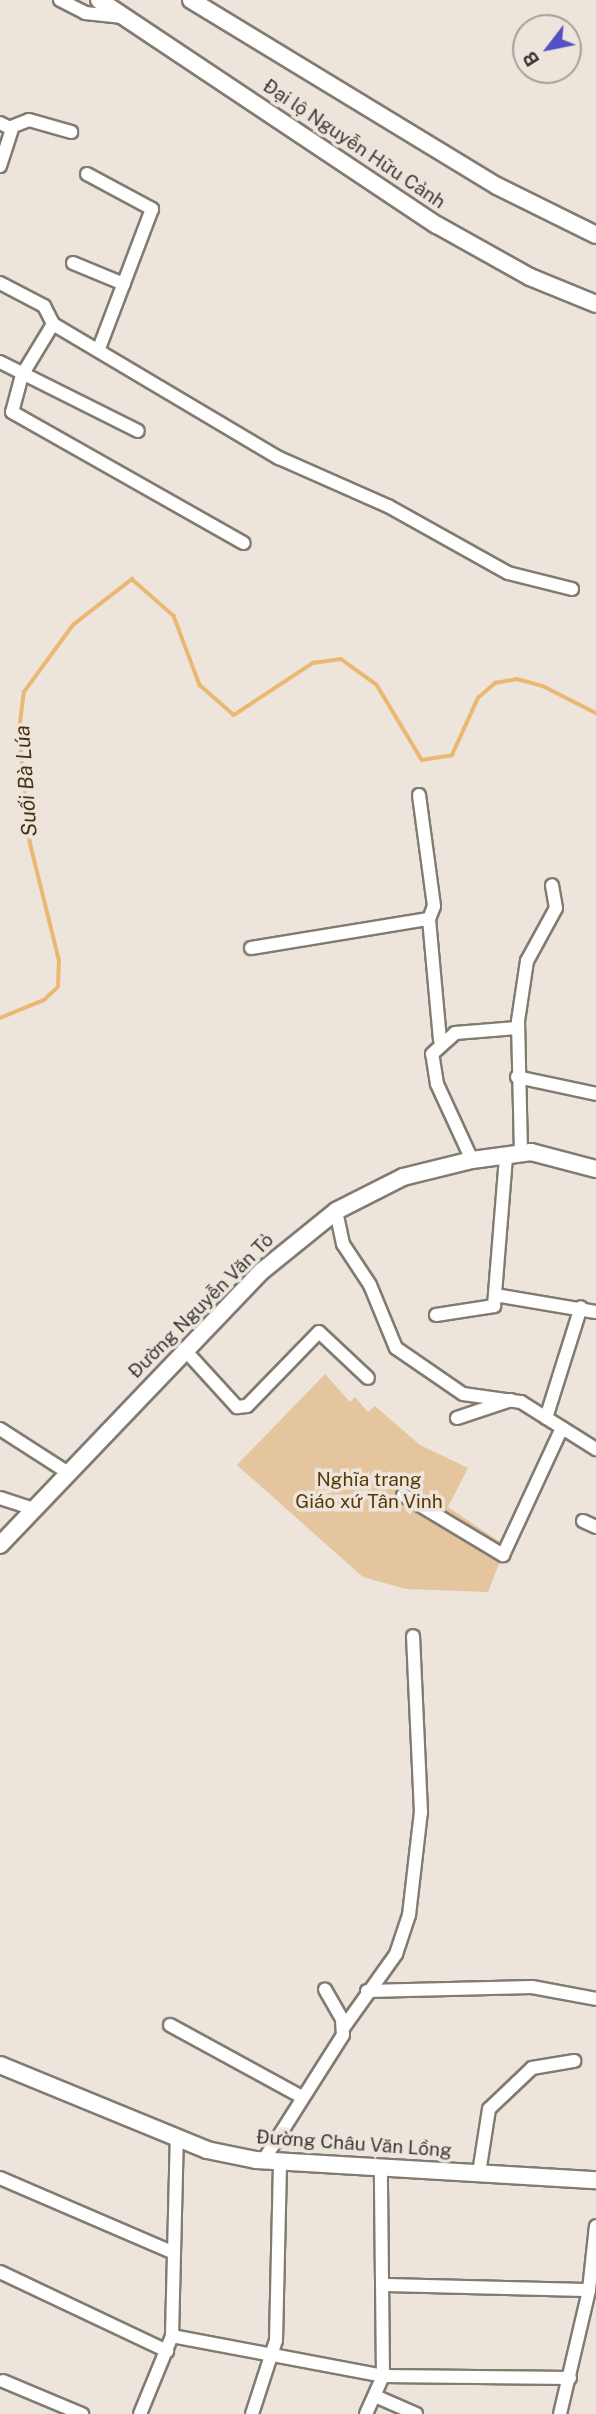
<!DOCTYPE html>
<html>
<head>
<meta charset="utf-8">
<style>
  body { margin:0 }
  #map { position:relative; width:596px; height:2414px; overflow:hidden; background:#ede5dc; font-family:"Public Sans",sans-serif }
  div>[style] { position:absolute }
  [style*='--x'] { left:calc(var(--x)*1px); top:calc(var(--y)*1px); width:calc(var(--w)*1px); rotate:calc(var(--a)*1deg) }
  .green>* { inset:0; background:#e4c59d }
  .stream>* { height:3.5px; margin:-1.75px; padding:0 1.75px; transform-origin:1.75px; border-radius:1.75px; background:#ebb874 }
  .roads { filter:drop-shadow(2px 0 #827b72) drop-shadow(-2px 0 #827b72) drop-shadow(0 2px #827b72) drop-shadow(0 -2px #827b72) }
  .street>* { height:12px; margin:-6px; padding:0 6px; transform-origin:6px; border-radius:6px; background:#fff }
  .secondary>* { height:16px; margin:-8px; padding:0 8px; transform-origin:8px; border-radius:8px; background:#fff }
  span { translate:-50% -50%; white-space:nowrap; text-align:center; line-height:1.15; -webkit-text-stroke:7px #ede5dc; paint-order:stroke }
  .street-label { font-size:19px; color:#3c3935 }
  .park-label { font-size:19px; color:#5a3900 }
  .water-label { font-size:21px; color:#473214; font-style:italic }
  .north { position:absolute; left:512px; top:14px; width:70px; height:70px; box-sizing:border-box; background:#ede5dc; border:2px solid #a6a099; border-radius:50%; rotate:238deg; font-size:19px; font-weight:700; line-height:28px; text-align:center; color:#3c3935 }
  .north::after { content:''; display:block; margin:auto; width:24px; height:32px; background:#5350c7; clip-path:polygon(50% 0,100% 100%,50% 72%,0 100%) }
</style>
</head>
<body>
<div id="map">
  <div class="green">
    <div style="clip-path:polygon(325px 1374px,350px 1402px,355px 1397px,368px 1412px,375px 1406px,420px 1445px,468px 1468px,448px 1507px,506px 1546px,488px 1592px,406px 1589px,363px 1577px,237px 1465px)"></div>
  </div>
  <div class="stream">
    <div style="--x:0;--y:1018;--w:48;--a:-22.2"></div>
    <div style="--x:44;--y:1000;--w:19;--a:-43"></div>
    <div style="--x:58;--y:987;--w:26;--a:-88"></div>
    <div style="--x:59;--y:961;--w:121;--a:-103.9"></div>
    <div style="--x:30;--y:844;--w:114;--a:-95.6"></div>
    <div style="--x:19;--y:731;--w:39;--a:-83"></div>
    <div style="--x:24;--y:692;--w:83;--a:-53.8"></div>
    <div style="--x:73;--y:625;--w:75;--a:-37.9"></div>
    <div style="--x:132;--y:579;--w:56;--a:41.4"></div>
    <div style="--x:174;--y:616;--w:74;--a:69.4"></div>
    <div style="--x:200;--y:685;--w:45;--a:41.4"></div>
    <div style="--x:234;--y:715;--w:95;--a:-33.4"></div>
    <div style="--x:313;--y:663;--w:28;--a:-8"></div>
    <div style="--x:341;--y:659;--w:44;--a:35.8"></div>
    <div style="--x:377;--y:685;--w:87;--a:59"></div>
    <div style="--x:422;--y:760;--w:30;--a:-9"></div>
    <div style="--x:452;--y:755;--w:63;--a:-65.5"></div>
    <div style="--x:478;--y:698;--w:23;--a:-41"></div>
    <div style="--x:495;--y:683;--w:22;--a:-10"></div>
    <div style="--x:517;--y:679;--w:27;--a:15"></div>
    <div style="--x:543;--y:686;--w:59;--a:27"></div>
  </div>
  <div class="roads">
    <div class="street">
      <div style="--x:60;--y:0;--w:28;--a:27"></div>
      <div style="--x:85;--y:13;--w:38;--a:6"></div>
      <div style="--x:0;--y:123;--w:13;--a:27"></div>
      <div style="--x:12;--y:129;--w:39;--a:108"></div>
      <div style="--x:11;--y:127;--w:19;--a:-21"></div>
      <div style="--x:29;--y:120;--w:44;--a:15.9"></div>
      <div style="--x:87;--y:174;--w:74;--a:28.3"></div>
      <div style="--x:152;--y:209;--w:147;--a:110.8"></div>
      <div style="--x:73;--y:263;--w:55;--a:22.4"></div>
      <div style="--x:0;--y:283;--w:50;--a:27.6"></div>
      <div style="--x:44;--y:306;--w:20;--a:63"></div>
      <div style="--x:53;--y:324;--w:263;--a:30.7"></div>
      <div style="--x:279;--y:458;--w:119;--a:23.8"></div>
      <div style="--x:388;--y:506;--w:137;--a:29.2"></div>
      <div style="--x:508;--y:573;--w:66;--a:14"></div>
      <div style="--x:53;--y:324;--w:60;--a:121.3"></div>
      <div style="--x:22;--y:375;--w:38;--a:105"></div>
      <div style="--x:12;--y:412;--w:266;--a:29.5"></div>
      <div style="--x:0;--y:362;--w:154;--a:26.6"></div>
      <div style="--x:419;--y:795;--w:112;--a:82.3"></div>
      <div style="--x:434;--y:906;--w:14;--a:111"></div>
      <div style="--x:251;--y:948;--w:180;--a:-9.3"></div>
      <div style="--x:429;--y:919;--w:122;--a:84.8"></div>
      <div style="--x:517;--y:1077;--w:81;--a:12.1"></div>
      <div style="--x:521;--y:1153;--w:132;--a:-91.3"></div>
      <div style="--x:518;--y:1021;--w:61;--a:-81.5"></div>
      <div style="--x:527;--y:961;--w:60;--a:-61.3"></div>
      <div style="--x:556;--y:908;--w:23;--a:-100"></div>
      <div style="--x:472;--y:1160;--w:84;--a:-114.7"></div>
      <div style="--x:437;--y:1084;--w:30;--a:-99"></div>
      <div style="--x:432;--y:1054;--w:31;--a:-42"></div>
      <div style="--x:455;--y:1033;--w:62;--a:-4.6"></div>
      <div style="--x:336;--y:1211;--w:34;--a:78"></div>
      <div style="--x:343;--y:1244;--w:49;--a:56.6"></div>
      <div style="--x:370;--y:1285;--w:68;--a:67.6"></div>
      <div style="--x:396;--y:1348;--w:81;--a:34.5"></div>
      <div style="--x:463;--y:1394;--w:59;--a:7.9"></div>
      <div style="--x:521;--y:1402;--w:89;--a:32.1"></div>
      <div style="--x:495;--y:1295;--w:102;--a:9.6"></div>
      <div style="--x:436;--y:1315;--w:59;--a:-8.8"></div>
      <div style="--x:494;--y:1306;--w:150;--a:-85.4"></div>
      <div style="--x:184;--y:1349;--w:79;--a:47.6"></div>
      <div style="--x:237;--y:1407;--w:10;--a:-6"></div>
      <div style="--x:247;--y:1406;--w:103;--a:-45.8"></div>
      <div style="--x:319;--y:1332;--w:67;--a:43.2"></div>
      <div style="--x:457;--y:1418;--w:57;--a:-18.4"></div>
      <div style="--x:546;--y:1418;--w:116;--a:-72.5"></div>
      <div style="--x:0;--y:1429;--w:80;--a:32.7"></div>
      <div style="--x:403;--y:1495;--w:117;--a:31"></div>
      <div style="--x:503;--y:1555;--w:140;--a:-65.1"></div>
      <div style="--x:0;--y:1498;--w:36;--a:18"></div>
      <div style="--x:583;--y:1521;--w:14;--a:25"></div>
      <div style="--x:367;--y:1991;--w:165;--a:-1.4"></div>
      <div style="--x:532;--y:1987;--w:65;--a:10.6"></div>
      <div style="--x:170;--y:2025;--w:150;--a:28.6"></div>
      <div style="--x:344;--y:2027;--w:90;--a:-54.5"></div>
      <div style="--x:396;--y:1954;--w:41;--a:-71.6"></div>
      <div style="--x:409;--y:1915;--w:104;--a:-83.4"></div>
      <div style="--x:421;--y:1812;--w:176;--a:-92.6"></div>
      <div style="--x:263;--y:2161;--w:149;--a:-57.6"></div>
      <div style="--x:343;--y:2035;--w:16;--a:-94"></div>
      <div style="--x:342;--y:2019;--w:34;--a:-120"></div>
      <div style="--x:479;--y:2173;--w:65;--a:-81.1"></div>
      <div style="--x:489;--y:2109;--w:59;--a:-43.6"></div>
      <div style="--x:532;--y:2068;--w:43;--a:-9.5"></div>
      <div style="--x:0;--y:2178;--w:189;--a:23.3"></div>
      <div style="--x:0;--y:2272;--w:185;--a:25.3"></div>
      <div style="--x:383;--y:2285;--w:206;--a:1.4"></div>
      <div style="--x:172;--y:2336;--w:215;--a:10.7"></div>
      <div style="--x:383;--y:2376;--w:187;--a:0.6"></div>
      <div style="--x:3;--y:2381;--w:86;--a:22.7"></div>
      <div style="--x:375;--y:2396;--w:45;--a:23.7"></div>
      <div style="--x:140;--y:2414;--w:84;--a:-67.7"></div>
      <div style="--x:172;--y:2336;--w:199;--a:-88.6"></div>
      <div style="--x:252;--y:2414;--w:78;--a:-72"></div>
      <div style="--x:276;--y:2340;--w:178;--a:-88.7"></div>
      <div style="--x:366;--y:2414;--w:42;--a:-65.9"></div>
      <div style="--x:383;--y:2376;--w:208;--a:-90.6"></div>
      <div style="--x:560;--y:2414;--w:127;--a:-76.8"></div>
      <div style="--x:589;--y:2290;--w:64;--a:-83.8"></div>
    </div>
    <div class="secondary">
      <div style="--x:99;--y:0;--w:406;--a:33.7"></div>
      <div style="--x:437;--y:225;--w:107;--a:29.2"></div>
      <div style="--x:530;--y:277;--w:71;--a:22.2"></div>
      <div style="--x:191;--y:0;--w:358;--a:31.3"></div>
      <div style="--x:497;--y:186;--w:110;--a:26.3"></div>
      <div style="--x:0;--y:1545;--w:379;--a:-46.3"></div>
      <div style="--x:262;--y:1271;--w:95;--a:-39"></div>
      <div style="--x:336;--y:1211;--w:75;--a:-26.9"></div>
      <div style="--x:403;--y:1177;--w:71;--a:-13.8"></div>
      <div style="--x:472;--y:1160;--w:60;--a:-7.7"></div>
      <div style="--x:531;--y:1152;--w:67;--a:14.7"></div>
      <div style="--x:0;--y:2065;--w:224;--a:22.3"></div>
      <div style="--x:207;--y:2150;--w:50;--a:11.5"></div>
      <div style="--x:256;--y:2160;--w:341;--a:3.4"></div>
    </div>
  </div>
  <div class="street-label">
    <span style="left:354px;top:144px;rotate:34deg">Đại lộ Nguyễn Hữu Cảnh</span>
    <span style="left:201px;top:1306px;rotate:-45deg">Đường Nguyễn Văn Tỏ</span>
    <span style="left:354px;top:2144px;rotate:4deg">Đường Châu Văn Lồng</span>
  </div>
  <div class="park-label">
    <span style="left:369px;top:1491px">Nghĩa trang<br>Giáo xứ Tân Vinh</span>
  </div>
  <div class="water-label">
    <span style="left:26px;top:781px;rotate:-94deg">Suối Bà Lúa</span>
  </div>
  <div class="north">B</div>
</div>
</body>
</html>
